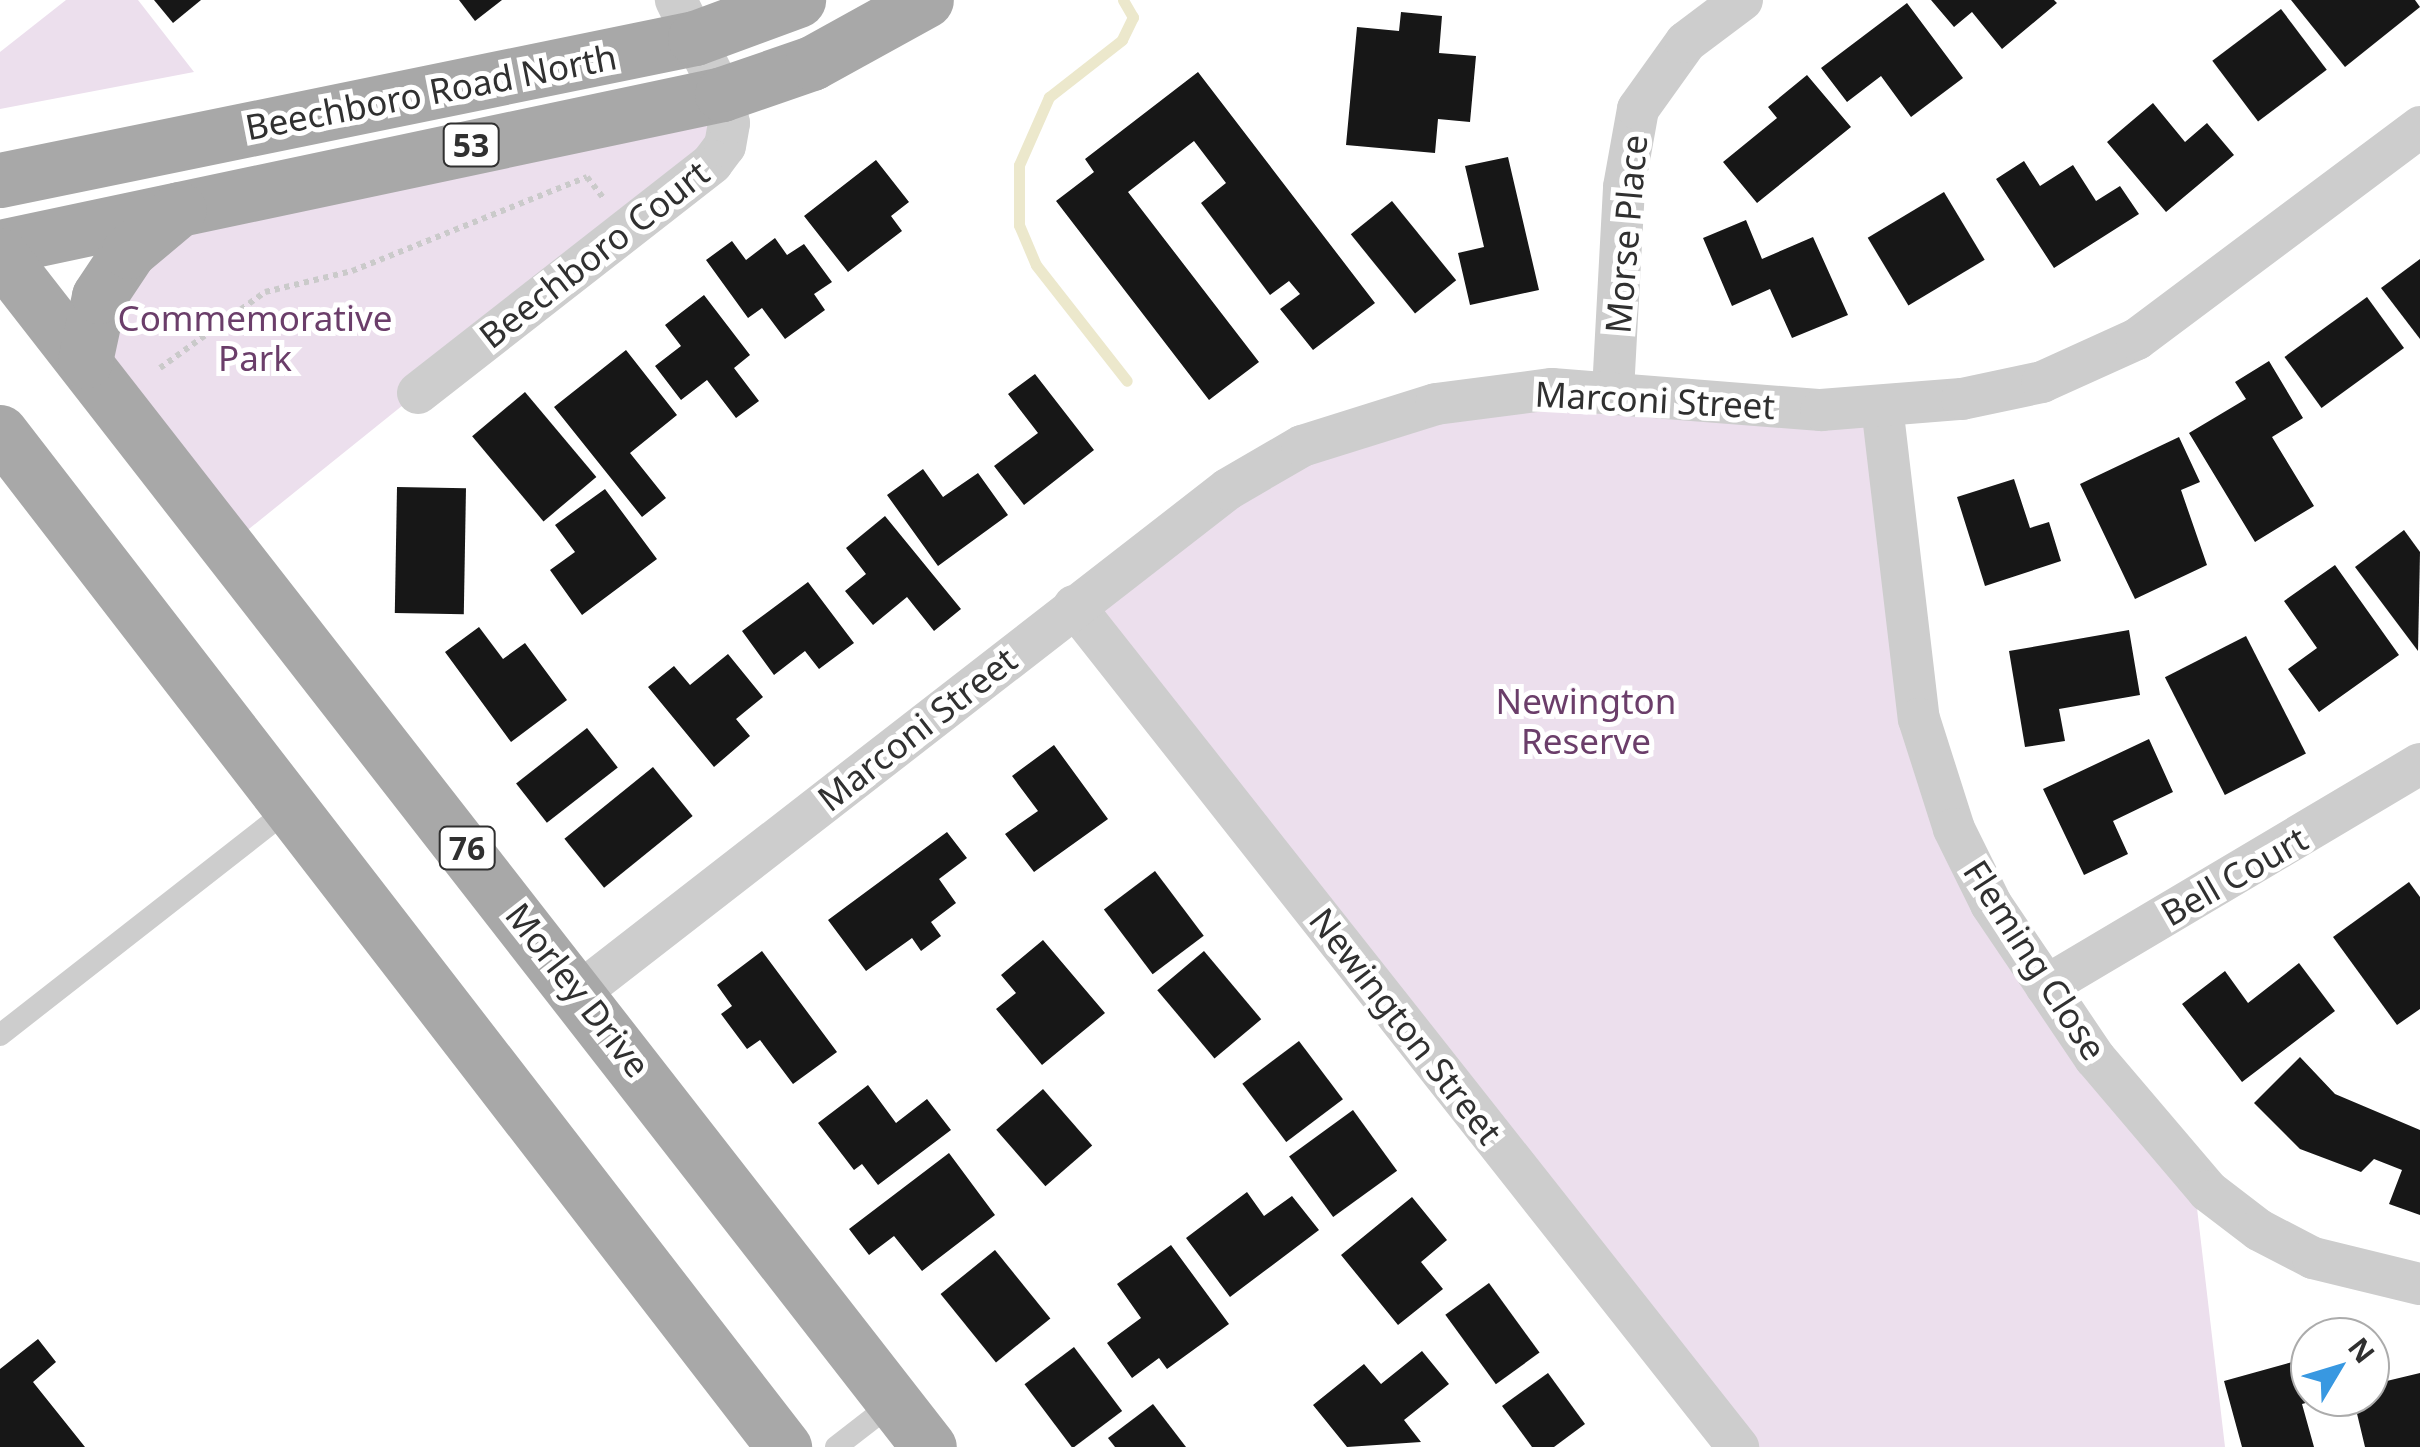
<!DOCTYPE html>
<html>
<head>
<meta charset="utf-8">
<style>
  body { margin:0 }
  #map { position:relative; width:2420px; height:1447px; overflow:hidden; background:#fff; font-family:"Noto Sans",sans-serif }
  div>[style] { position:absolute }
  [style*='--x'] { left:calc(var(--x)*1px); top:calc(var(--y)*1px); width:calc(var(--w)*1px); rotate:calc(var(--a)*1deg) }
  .green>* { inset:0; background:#ecdfed }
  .stream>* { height:11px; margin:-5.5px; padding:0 5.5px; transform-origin:5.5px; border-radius:5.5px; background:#ece8cc }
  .building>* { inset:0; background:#171717; transform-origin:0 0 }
  .path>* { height:6px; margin-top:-3px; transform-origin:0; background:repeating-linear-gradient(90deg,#cacaca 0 5px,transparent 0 10px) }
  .service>* { height:22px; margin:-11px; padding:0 11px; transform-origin:11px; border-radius:11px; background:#cdcdcd }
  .minor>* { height:42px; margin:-21px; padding:0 21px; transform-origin:21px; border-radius:21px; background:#cdcdcd }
  .primary>* { height:55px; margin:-27.5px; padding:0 27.5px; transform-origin:27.5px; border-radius:27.5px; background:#a8a8a8 }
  span { translate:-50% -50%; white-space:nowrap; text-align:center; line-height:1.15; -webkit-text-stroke:10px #fff; paint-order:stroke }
  .shield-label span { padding:2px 8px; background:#fff; border:2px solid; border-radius:8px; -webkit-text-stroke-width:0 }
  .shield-label { font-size:32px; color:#303030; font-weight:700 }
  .street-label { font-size:35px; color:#303030 }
  .park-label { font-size:35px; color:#6b3e6a }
  .north { position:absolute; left:2290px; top:1317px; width:100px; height:100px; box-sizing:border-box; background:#fff; border:2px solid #acacac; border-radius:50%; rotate:52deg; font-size:28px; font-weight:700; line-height:40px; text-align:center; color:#303030 }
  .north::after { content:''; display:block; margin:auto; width:35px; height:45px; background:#3898e1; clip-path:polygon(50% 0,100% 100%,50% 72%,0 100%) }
</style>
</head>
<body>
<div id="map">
  <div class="green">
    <div style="clip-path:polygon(66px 0,138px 0,194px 72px,0 109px,0 52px)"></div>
    <div style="clip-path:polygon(722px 94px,729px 123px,418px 393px,229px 545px,85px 361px,129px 251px)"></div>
    <div style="clip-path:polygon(1436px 404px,1882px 406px,1954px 829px,2193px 1174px,2225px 1447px,1738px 1447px,1074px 606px,1228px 489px)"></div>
  </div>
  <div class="stream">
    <div style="--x:1123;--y:0;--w:20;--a:60"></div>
    <div style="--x:1133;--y:17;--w:25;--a:116"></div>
    <div style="--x:1122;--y:40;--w:93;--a:142"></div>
    <div style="--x:1049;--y:97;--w:74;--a:113.8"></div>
    <div style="--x:1019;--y:165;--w:60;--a:90"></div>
    <div style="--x:1019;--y:225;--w:43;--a:67"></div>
    <div style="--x:1036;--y:265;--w:147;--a:51.9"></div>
  </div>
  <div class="building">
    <div style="clip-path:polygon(154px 0,201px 0,173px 23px)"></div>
    <div style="clip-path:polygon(459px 0,502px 0,475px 21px)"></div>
    <div style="clip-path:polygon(1931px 0,2054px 0,2057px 3px,2002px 49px,1972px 12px,1954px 27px)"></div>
    <div style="clip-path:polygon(2291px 0,2415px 0,2420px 7px,2345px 67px)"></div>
    <div style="clip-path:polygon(1907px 3px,1963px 78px,1911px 117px,1881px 76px,1847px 102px,1821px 68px)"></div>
    <div style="left:2281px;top:9px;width:76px;height:86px;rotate:53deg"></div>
    <div style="clip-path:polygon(1401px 12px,1442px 16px,1439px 53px,1476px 56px,1470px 122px,1438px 119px,1435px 153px,1346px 145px,1357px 27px,1399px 31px)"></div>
    <div style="clip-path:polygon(1198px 72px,1375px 303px,1313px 350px,1280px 309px,1300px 294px,1289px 281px,1270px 295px,1201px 203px,1226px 183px,1194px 141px,1128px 192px,1259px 362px,1209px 400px,1056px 201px,1094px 172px,1085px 159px)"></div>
    <div style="clip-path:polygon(1807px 75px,1851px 127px,1757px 203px,1723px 162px,1777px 118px,1768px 107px)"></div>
    <div style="clip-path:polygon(2153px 103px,2185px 142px,2207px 123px,2234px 155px,2166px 212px,2107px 142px)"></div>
    <div style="clip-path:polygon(1508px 157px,1539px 290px,1470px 305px,1458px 253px,1484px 247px,1465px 166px)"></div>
    <div style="clip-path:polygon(876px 160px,909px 202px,891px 216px,902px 231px,848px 272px,804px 216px)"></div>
    <div style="clip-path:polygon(2024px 161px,2040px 186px,2073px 165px,2096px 201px,2120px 186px,2139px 214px,2054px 268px,1996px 179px)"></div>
    <div style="left:1944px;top:192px;width:79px;height:89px;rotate:59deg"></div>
    <div style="left:1392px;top:201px;width:102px;height:53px;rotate:51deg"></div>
    <div style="clip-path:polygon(1746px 220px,1762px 259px,1813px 237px,1848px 315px,1792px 338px,1770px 289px,1732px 306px,1703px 238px)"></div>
    <div style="clip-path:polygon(775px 238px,787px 255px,804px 244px,832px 282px,814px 294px,825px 310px,785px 339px,762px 308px,748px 318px,706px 260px,732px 241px,746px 260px)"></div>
    <div style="clip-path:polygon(2420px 259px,2420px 339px,2381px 288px)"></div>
    <div style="clip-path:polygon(704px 295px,750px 355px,734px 368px,759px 401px,736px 418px,707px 380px,681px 400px,655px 366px,681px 346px,665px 325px)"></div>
    <div style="left:2367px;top:297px;width:63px;height:102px;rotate:54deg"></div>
    <div style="clip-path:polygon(626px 350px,677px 415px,630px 453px,666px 498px,642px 517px,554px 407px)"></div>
    <div style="clip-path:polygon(2269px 361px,2303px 418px,2272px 437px,2314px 506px,2255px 542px,2189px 433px,2246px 399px,2235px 382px)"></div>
    <div style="clip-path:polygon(1035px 374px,1094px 450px,1024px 505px,994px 466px,1038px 433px,1008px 394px)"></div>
    <div style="left:525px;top:392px;width:111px;height:69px;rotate:50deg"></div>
    <div style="clip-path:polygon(2179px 437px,2200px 482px,2181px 490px,2207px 565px,2135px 599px,2080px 484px)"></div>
    <div style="clip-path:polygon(923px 469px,943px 497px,978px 473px,1008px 515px,938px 566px,887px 495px)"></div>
    <div style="clip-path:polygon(2014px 479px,2030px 528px,2049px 522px,2061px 561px,1985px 586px,1957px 497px)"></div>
    <div style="left:397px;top:487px;width:69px;height:126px;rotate:1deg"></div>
    <div style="clip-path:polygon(605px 489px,657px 559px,582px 615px,550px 570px,575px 552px,555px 525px)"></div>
    <div style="clip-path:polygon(885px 516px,961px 609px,934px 631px,907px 597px,873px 625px,845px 591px,866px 574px,846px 548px)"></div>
    <div style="clip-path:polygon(2404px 530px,2420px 552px,2418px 651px,2355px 567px)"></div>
    <div style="clip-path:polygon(2335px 565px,2399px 655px,2319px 712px,2288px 669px,2317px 648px,2284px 601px)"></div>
    <div style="clip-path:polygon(808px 582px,854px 643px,819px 669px,805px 651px,774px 675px,742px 631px)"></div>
    <div style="clip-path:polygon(479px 627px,503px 659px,525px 643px,567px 700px,511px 742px,445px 652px)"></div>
    <div style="clip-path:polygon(2129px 630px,2140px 695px,2059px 709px,2065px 741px,2025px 747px,2009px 651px)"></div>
    <div style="left:2246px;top:636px;width:132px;height:91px;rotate:63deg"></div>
    <div style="clip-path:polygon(728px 654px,763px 697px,736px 719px,750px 736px,714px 767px,648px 687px,674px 666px,690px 685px)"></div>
    <div style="left:587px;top:728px;width:50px;height:90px;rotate:52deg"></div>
    <div style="clip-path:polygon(2149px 739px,2173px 792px,2113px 821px,2128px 854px,2084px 875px,2043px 789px)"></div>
    <div style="clip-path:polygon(1054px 745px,1108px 819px,1034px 872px,1005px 834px,1038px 811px,1012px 776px)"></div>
    <div style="left:653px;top:767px;width:63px;height:114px;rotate:51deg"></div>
    <div style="clip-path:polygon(947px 832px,967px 858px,939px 879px,956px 903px,931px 922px,941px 936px,921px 951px,912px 938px,866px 971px,828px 920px)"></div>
    <div style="left:1155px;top:871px;width:81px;height:64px;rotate:53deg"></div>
    <div style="clip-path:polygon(2409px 882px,2420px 897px,2420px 1009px,2397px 1025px,2333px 937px)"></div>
    <div style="clip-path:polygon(1043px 940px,1105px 1013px,1042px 1065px,996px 1009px,1016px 993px,1001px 975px)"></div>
    <div style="clip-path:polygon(762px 951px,837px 1052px,793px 1084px,760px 1040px,747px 1049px,721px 1014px,732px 1006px,717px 985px)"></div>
    <div style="left:1204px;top:951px;width:89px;height:61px;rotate:50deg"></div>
    <div style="clip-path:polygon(2299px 963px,2335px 1011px,2242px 1082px,2182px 1004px,2225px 971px,2248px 1003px)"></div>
    <div style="left:1299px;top:1041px;width:73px;height:71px;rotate:53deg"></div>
    <div style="clip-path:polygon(2300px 1057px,2335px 1094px,2420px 1130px,2420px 1215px,2389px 1204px,2402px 1170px,2374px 1159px,2361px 1172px,2300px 1149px,2254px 1103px)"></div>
    <div style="clip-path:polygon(868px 1085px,896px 1123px,927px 1099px,951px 1130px,878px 1185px,862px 1164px,854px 1170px,818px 1123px)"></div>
    <div style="left:1043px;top:1089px;width:75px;height:62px;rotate:49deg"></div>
    <div style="left:1353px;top:1110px;width:75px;height:79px;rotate:54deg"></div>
    <div style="clip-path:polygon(949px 1153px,995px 1215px,922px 1271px,894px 1236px,869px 1255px,849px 1229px)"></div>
    <div style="clip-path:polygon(1247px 1192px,1264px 1216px,1292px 1196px,1319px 1230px,1230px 1297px,1186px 1238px)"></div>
    <div style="clip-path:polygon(1412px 1197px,1447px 1240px,1421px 1262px,1443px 1289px,1398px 1325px,1341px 1255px)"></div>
    <div style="clip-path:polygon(1171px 1245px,1229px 1324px,1167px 1369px,1159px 1358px,1132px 1378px,1107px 1343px,1141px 1318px,1117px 1284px)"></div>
    <div style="left:995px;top:1250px;width:88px;height:70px;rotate:51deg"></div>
    <div style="left:1489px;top:1283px;width:86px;height:54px;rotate:54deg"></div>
    <div style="clip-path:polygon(38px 1339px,56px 1362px,33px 1382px,85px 1447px,0 1447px,0 1369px)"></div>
    <div style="left:1074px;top:1347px;width:80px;height:62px;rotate:53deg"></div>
    <div style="clip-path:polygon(1422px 1351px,1449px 1384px,1404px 1420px,1421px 1442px,1347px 1447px,1313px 1405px,1364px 1364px,1381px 1384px)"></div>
    <div style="clip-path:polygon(2310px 1357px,2310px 1397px,2324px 1398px,2302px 1404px,2314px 1447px,2242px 1447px,2224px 1381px)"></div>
    <div style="clip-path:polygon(1548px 1373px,1585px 1424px,1554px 1447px,1532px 1447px,1502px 1406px)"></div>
    <div style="clip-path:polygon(2420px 1373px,2420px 1447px,2365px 1447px,2353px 1397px,2370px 1397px,2370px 1385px)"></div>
    <div style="clip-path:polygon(1153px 1404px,1186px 1447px,1115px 1447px,1108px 1438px)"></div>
  </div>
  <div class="path">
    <div style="--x:587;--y:177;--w:28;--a:52"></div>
    <div style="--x:160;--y:368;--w:130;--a:-35.9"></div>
    <div style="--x:265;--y:292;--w:89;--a:-13.6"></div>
    <div style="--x:352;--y:271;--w:253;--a:-21.8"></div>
  </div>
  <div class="service">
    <div style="--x:0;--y:1035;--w:370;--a:-38"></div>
    <div style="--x:836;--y:1447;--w:73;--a:-37.8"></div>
  </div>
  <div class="minor">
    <div style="--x:1613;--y:391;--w:204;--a:-86.9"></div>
    <div style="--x:1624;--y:187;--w:79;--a:-79.8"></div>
    <div style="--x:1638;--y:109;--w:82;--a:-54.4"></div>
    <div style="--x:1686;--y:42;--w:70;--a:-36.9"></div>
    <div style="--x:418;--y:393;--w:373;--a:-38"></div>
    <div style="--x:712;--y:163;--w:21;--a:-53"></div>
    <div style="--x:725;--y:146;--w:23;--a:-80"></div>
    <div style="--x:729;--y:123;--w:30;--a:-104"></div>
    <div style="--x:722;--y:94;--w:105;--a:-116.1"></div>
    <div style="--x:1882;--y:406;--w:315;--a:83.3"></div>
    <div style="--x:1919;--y:719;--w:115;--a:72.3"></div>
    <div style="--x:1954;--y:829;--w:84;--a:63.7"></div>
    <div style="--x:1991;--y:904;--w:186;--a:56"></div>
    <div style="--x:2095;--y:1058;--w:175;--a:49.6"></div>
    <div style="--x:2208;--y:1191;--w:64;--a:37.4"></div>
    <div style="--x:2259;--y:1230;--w:61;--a:27.4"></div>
    <div style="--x:2313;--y:1258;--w:110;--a:13.7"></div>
    <div style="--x:1074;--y:606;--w:1072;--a:51.71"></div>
    <div style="--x:2046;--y:986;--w:435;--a:-30.7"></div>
    <div style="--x:580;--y:992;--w:820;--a:-37.82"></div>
    <div style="--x:1228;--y:489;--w:86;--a:-30.2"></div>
    <div style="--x:1302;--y:446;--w:140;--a:-17.4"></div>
    <div style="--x:1436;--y:404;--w:117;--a:-7.4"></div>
    <div style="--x:1552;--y:389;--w:270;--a:4.5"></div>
    <div style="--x:1821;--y:410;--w:141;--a:-4.5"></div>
    <div style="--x:1962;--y:399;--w:82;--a:-12"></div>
    <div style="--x:2042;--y:382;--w:104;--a:-24.4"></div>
    <div style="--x:2137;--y:339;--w:354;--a:-36.8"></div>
  </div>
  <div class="primary">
    <div style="--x:0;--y:180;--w:709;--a:-11.55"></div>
    <div style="--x:695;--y:38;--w:110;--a:-20.3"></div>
    <div style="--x:0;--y:247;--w:738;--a:-11.96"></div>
    <div style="--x:722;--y:94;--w:95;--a:-19"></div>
    <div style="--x:812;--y:63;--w:130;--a:-28.9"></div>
    <div style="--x:0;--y:255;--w:1511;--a:52.07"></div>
    <div style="--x:85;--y:361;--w:66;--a:-77.8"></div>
    <div style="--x:99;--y:296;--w:54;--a:-56.3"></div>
    <div style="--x:129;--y:251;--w:65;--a:-40"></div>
    <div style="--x:0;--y:432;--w:1283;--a:52.32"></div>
  </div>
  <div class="shield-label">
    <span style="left:471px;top:145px">53</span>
    <span style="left:467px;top:848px">76</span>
  </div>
  <div class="street-label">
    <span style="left:431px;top:92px;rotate:-11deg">Beechboro Road North</span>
    <span style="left:1626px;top:234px;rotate:-85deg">Morse Place</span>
    <span style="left:594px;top:254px;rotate:-38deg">Beechboro Court</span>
    <span style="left:1655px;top:400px;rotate:3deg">Marconi Street</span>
    <span style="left:917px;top:729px;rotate:-38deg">Marconi Street</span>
    <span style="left:2234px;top:876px;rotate:-30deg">Bell Court</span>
    <span style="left:2035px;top:960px;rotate:57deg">Fleming Close</span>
    <span style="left:578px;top:990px;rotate:52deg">Morley Drive</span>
    <span style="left:1406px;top:1026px;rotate:52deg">Newington Street</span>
  </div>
  <div class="park-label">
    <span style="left:255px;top:338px">Commemorative<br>Park</span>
    <span style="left:1586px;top:721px">Newington<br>Reserve</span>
  </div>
  <div class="north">N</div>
</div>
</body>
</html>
